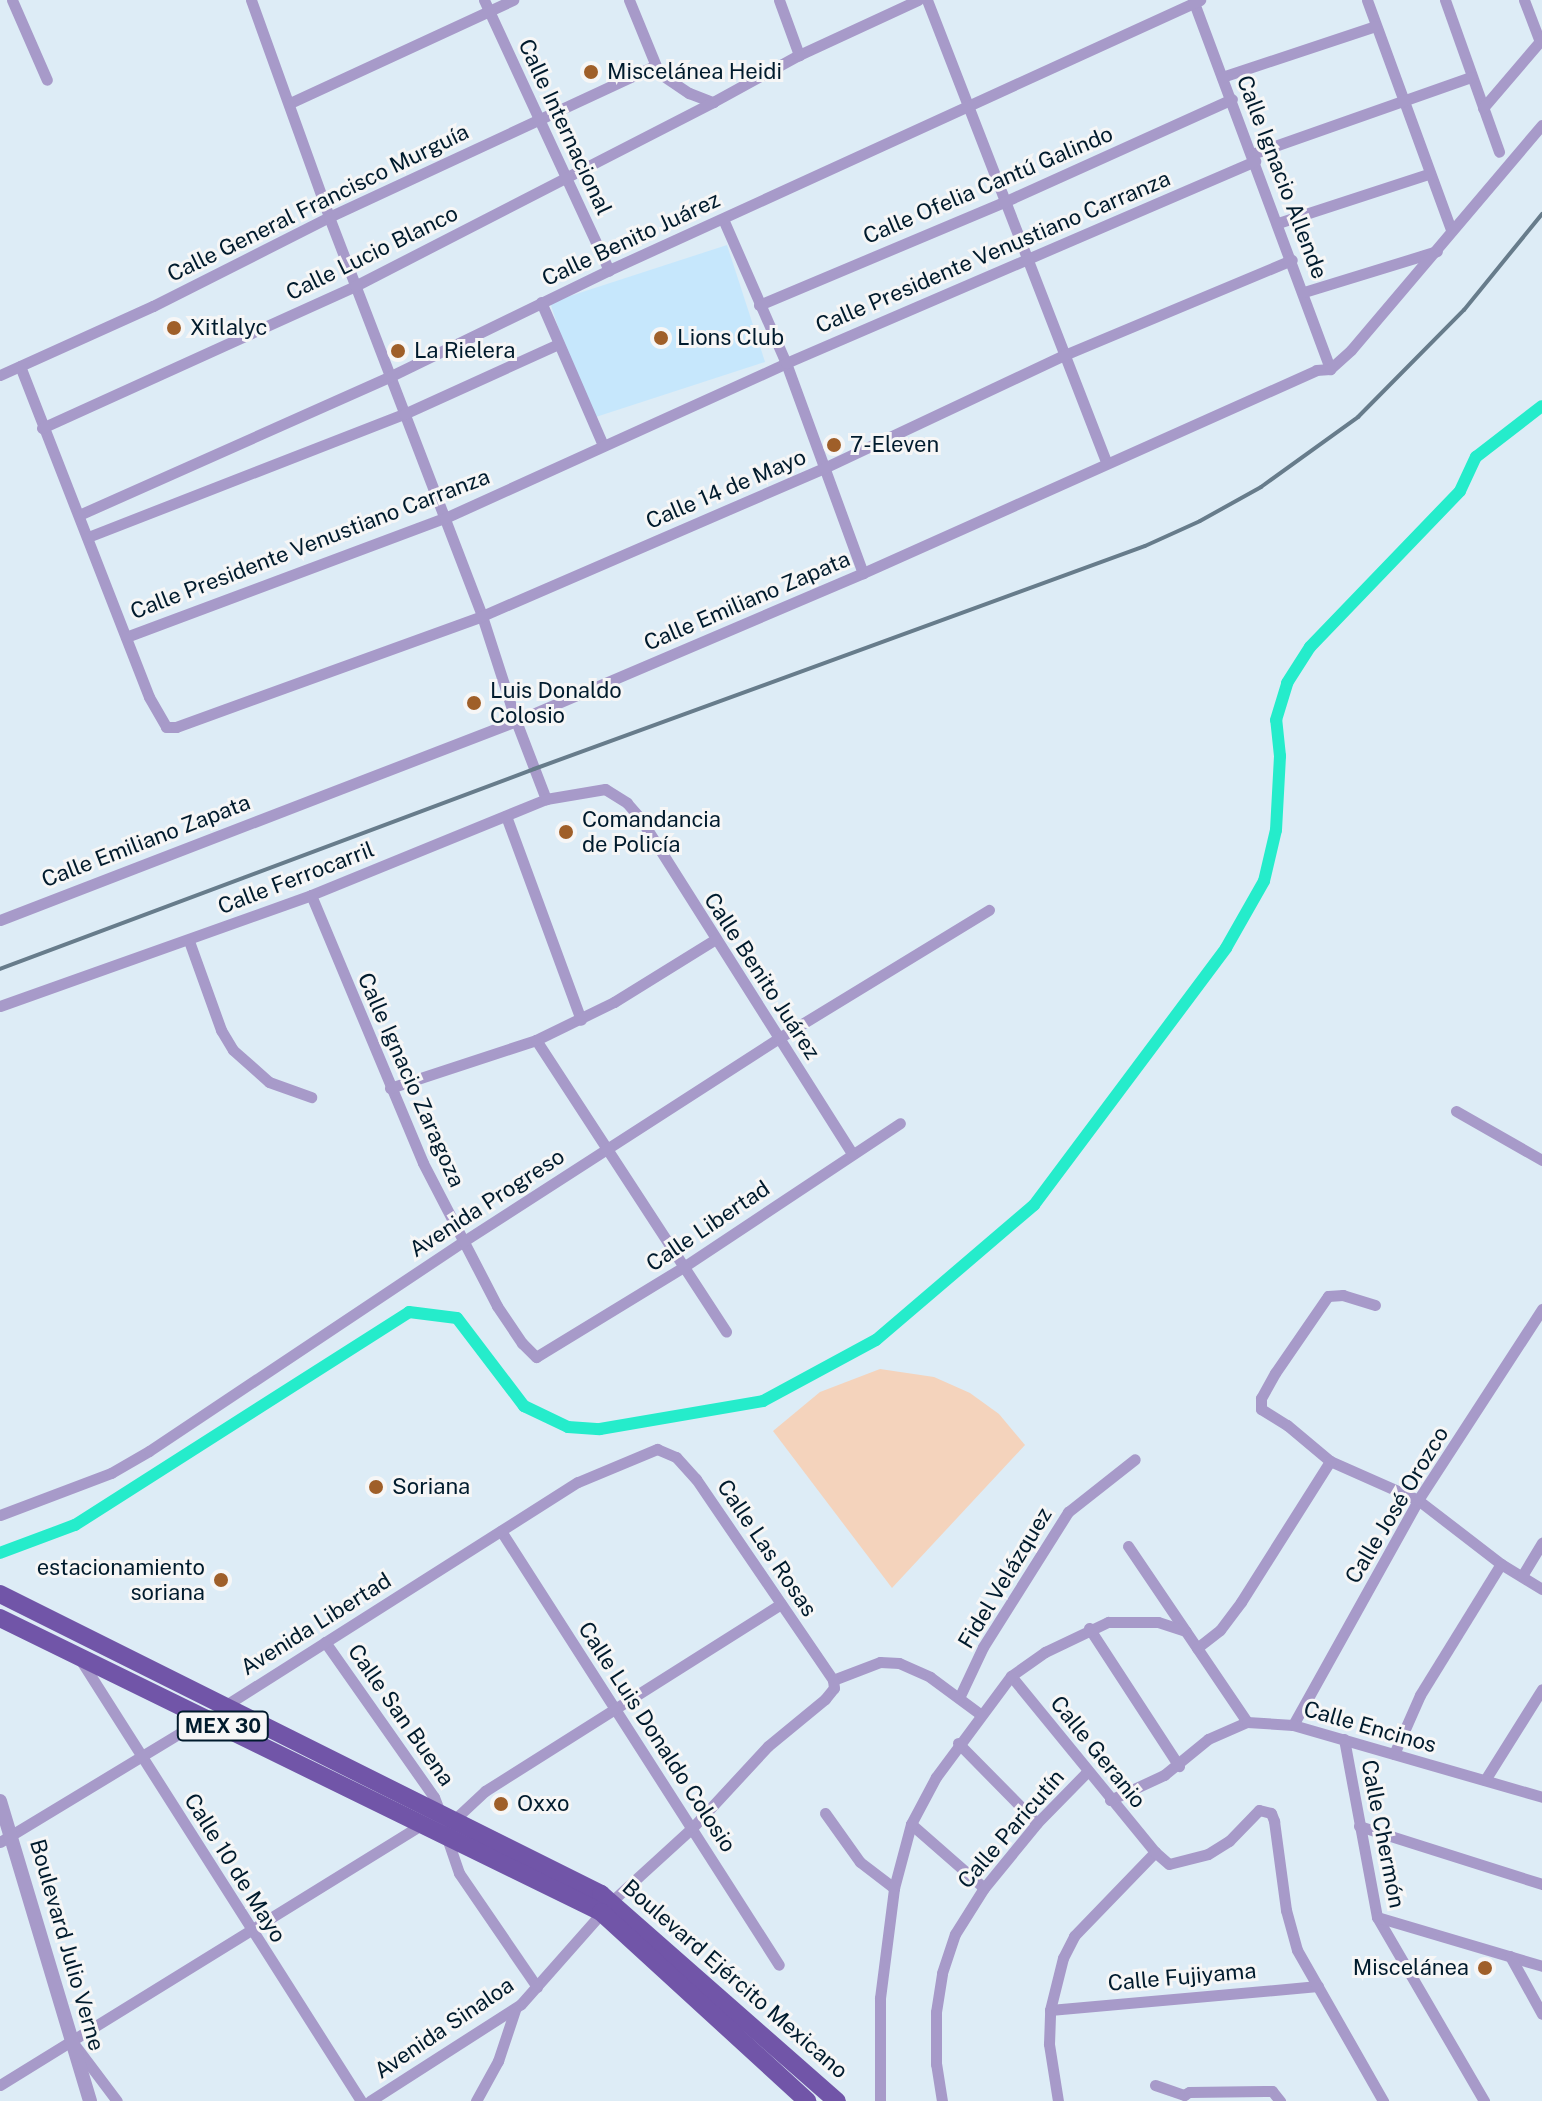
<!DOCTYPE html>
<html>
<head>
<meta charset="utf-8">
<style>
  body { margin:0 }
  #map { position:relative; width:1542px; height:2101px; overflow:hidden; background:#ddecf6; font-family:"Public Sans",sans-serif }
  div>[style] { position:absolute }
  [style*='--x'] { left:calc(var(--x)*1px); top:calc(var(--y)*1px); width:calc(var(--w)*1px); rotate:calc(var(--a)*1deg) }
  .built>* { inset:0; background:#c6e7fc; transform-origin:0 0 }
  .green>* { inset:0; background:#f4d3bc }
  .canal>* { height:12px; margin:-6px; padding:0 6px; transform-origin:6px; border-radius:6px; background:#25eccb }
  .minor>* { height:11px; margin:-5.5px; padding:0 5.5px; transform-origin:5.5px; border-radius:5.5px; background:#a79ac9 }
  .tertiary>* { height:14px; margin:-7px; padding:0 7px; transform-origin:7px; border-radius:7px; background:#a79ac9 }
  .primary>* { height:18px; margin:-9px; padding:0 9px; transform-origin:9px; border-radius:9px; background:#7155a8 }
  .rail>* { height:4px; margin:-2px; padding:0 2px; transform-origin:2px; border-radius:2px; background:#677c8b }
  .dots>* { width:22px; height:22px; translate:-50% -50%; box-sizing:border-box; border:4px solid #f6f6f6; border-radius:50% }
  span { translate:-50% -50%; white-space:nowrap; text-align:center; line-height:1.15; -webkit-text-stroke:6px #f6f6f6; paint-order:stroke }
  .shield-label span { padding:2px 6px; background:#f6f6f6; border:2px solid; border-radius:6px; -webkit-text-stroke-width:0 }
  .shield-label { font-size:20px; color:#001b2d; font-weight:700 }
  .poi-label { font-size:22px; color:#001b2d }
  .left { translate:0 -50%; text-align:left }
  .right { translate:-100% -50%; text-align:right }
  .street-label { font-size:22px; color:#001b2d }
</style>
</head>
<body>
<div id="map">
  <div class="built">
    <div style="left:727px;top:245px;width:123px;height:186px;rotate:72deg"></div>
  </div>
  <div class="green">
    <div style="clip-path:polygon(880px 1369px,934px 1377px,970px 1393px,999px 1414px,1025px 1445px,892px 1588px,773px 1431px,820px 1392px)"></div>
  </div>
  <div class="canal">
    <div style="--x:0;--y:1553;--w:80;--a:-20.5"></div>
    <div style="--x:75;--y:1525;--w:396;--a:-32.5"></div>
    <div style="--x:409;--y:1312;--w:48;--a:7.1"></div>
    <div style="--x:457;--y:1318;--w:111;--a:52.7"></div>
    <div style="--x:524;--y:1406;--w:49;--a:25.5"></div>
    <div style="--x:568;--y:1427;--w:32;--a:4"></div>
    <div style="--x:600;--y:1429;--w:165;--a:-9.7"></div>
    <div style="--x:763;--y:1401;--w:128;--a:-28.4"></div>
    <div style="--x:876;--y:1340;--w:208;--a:-40.5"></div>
    <div style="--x:1034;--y:1205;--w:321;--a:-53.2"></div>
    <div style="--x:1226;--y:948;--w:77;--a:-60.4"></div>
    <div style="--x:1264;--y:881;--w:52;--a:-76.8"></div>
    <div style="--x:1276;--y:830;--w:74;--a:-86.9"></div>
    <div style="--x:1280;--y:756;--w:36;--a:-96"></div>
    <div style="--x:1276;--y:720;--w:39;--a:-73"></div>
    <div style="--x:1287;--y:683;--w:43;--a:-57.4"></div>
    <div style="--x:1310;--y:647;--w:216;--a:-46.1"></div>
    <div style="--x:1460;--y:491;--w:38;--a:-65"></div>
    <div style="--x:1476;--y:457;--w:83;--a:-37.7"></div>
  </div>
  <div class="minor">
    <div style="--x:12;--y:0;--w:87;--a:66.4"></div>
    <div style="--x:251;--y:0;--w:231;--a:70.2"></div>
    <div style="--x:329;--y:217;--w:427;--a:69"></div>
    <div style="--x:482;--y:616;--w:110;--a:72.1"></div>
    <div style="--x:516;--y:721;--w:84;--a:69"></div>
    <div style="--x:484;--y:0;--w:298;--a:65.2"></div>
    <div style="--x:629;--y:0;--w:79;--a:67.7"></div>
    <div style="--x:659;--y:73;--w:36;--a:34"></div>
    <div style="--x:689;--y:93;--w:26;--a:21"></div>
    <div style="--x:713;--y:102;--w:98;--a:-28.7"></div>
    <div style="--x:799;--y:55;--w:131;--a:-24.8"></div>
    <div style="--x:779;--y:0;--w:59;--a:70"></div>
    <div style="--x:927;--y:0;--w:495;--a:68.8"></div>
    <div style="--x:1193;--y:0;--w:394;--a:69.6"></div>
    <div style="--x:1367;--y:0;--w:245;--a:69.9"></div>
    <div style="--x:1445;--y:0;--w:161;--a:70.4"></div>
    <div style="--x:1524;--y:0;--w:45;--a:69.1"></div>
    <div style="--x:1222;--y:77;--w:161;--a:-18.4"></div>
    <div style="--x:290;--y:103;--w:246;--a:-24.8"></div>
    <div style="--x:1483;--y:108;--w:91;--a:-49.5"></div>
    <div style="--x:1252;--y:154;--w:232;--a:-19.4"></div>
    <div style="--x:723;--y:219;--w:157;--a:66.4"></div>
    <div style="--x:786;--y:363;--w:224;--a:69.9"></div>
    <div style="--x:1278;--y:223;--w:158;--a:-18.1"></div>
    <div style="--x:1304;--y:292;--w:139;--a:-17.1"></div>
    <div style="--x:541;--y:302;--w:156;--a:66.6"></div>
    <div style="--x:759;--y:305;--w:266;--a:-22.8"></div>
    <div style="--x:1004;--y:202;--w:250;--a:-24.3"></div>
    <div style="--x:20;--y:366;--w:355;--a:68.7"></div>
    <div style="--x:149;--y:697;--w:34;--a:60"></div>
    <div style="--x:166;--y:727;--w:10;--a:0"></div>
    <div style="--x:176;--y:727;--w:326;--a:-19.9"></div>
    <div style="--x:482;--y:616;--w:373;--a:-23.4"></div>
    <div style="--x:824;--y:468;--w:263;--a:-25.2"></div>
    <div style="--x:1062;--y:356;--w:249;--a:-22.7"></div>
    <div style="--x:0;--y:375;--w:168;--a:-24.3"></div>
    <div style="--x:153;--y:306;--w:197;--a:-26.8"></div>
    <div style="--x:329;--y:217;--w:358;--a:-24.9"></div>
    <div style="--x:42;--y:428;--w:344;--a:-24.4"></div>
    <div style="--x:355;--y:286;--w:403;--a:-27.2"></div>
    <div style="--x:79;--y:515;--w:342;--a:-24"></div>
    <div style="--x:391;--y:376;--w:242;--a:-25.9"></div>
    <div style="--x:609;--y:270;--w:650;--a:-24.55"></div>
    <div style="--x:88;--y:537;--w:339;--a:-21.3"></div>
    <div style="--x:404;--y:414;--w:167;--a:-24.4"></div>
    <div style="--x:126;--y:637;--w:340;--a:-20.5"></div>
    <div style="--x:445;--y:518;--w:375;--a:-24.4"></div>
    <div style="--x:786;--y:363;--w:511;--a:-23.3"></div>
    <div style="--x:506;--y:816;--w:217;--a:69.8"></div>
    <div style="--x:311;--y:895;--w:290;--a:67.3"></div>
    <div style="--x:423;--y:1163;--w:161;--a:62.6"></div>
    <div style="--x:497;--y:1306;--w:45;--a:56"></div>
    <div style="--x:522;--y:1343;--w:20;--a:45"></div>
    <div style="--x:536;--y:1357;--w:175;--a:-31.4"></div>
    <div style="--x:685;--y:1266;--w:258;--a:-33.6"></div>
    <div style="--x:0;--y:920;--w:553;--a:-21.09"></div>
    <div style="--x:516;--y:721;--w:377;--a:-23.1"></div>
    <div style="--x:863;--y:573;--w:496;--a:-24.1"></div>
    <div style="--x:1316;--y:370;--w:14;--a:-4"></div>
    <div style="--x:1330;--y:369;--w:28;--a:-42"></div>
    <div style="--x:1351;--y:350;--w:295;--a:-49.7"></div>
    <div style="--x:189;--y:941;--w:95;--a:70.2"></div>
    <div style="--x:221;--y:1030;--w:23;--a:59"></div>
    <div style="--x:233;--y:1050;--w:48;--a:41.6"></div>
    <div style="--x:269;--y:1082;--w:45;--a:19.7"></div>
    <div style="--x:0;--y:1006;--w:330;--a:-19.6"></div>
    <div style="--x:311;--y:895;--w:254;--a:-22.2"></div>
    <div style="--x:546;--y:799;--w:60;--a:-9.6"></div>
    <div style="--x:605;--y:789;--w:26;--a:32"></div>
    <div style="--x:627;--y:803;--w:20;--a:49"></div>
    <div style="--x:640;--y:818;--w:396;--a:57.7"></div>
    <div style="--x:536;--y:1040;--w:348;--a:56.9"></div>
    <div style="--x:390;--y:1088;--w:154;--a:-18.2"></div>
    <div style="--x:536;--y:1040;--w:87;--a:-26"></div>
    <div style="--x:614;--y:1002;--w:118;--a:-31.8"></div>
    <div style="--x:1456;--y:1111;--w:99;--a:29.7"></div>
    <div style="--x:1375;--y:1305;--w:34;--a:-163"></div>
    <div style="--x:1343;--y:1295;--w:15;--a:176"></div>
    <div style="--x:1328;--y:1296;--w:93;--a:124.5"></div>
    <div style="--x:1275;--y:1373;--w:29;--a:119"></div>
    <div style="--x:1261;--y:1398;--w:11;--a:90"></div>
    <div style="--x:1261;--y:1409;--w:31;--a:32"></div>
    <div style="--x:1287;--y:1425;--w:56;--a:39.9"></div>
    <div style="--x:1330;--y:1461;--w:96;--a:23.9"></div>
    <div style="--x:1418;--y:1500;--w:105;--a:37.6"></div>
    <div style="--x:1501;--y:1564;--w:48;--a:31.4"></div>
    <div style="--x:0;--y:1515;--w:119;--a:-20.7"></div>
    <div style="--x:111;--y:1473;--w:44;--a:-30.1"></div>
    <div style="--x:149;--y:1451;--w:379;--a:-33.7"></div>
    <div style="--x:464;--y:1241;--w:375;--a:-32.8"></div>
    <div style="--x:779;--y:1038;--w:246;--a:-31.4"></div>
    <div style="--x:501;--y:1531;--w:515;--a:57.36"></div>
    <div style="--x:1128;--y:1546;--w:212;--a:55.9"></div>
    <div style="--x:1522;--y:1576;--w:39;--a:-59"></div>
    <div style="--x:1089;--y:1628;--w:165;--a:56.9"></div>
    <div style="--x:325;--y:1642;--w:189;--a:54.9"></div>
    <div style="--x:434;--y:1797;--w:17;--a:69"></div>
    <div style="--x:1197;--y:1648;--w:29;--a:-38"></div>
    <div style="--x:1220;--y:1630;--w:35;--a:-53"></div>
    <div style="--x:1241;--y:1602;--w:167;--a:-57.7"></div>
    <div style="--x:80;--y:1659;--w:524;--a:57.55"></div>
    <div style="--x:1011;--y:1676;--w:227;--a:50.7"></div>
    <div style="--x:833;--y:1680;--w:50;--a:-21"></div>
    <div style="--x:880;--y:1662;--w:19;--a:3"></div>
    <div style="--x:899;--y:1663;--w:34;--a:24"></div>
    <div style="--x:930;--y:1677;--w:62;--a:36.5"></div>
    <div style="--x:959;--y:1698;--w:56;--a:-64.8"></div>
    <div style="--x:983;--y:1647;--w:160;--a:-57.8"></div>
    <div style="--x:1068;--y:1512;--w:85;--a:-38.3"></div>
    <div style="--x:223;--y:1707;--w:420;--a:-32.4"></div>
    <div style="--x:578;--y:1482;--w:86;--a:-22.7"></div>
    <div style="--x:657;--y:1449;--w:21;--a:23"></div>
    <div style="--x:676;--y:1457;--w:30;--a:48"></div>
    <div style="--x:696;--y:1479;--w:243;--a:55.7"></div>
    <div style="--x:1293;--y:1725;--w:257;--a:-60.9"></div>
    <div style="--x:1418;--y:1500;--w:228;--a:-57"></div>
    <div style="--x:1344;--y:1739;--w:181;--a:79.5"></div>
    <div style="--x:1377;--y:1917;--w:213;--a:59.8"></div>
    <div style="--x:958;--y:1743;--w:112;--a:45.4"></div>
    <div style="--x:1394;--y:1754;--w:64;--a:-66.2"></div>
    <div style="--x:1420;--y:1695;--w:154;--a:-58.3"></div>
    <div style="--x:1485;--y:1780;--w:107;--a:-57.9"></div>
    <div style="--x:1110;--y:1800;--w:60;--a:-24.8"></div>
    <div style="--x:1164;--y:1775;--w:57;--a:-39.3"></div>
    <div style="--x:1208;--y:1739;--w:43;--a:-23.6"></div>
    <div style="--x:1247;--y:1722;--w:46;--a:3.7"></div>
    <div style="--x:1293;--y:1725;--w:259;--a:16.1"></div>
    <div style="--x:825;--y:1813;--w:60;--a:54.5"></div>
    <div style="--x:860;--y:1862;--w:43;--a:37.4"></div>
    <div style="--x:911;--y:1824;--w:97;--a:41.2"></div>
    <div style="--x:1359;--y:1826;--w:192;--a:17.6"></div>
    <div style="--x:0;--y:1842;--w:243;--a:-31.2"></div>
    <div style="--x:1377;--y:1917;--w:172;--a:16.5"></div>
    <div style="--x:1510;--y:1956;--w:66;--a:61.1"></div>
    <div style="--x:537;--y:1987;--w:138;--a:-124.4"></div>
    <div style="--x:459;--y:1873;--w:40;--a:-108.9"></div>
    <div style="--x:446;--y:1835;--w:18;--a:-61"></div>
    <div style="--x:455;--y:1819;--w:41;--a:-43"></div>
    <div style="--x:485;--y:1791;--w:350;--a:-32.3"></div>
    <div style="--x:1050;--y:2010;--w:269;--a:-5.1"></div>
    <div style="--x:74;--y:2044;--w:71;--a:53"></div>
    <div style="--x:0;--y:2085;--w:499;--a:-31.7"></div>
    <div style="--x:1155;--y:2085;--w:31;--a:19"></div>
    <div style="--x:1184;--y:2095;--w:6;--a:-31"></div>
    <div style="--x:1189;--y:2092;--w:76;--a:-0.8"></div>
    <div style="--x:1265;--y:2091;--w:7;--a:0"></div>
    <div style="--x:1272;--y:2091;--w:13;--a:51"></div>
    <div style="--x:370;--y:2101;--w:179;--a:-32.7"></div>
    <div style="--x:521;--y:2004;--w:137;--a:-48.5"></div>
    <div style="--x:612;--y:1901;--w:110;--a:-42.4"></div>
    <div style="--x:693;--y:1827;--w:110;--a:-47.2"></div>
    <div style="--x:768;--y:1746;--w:74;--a:-39.5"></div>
    <div style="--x:825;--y:1699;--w:14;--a:-51"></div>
    <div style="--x:834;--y:1688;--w:8;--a:-97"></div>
    <div style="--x:476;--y:2101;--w:46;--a:-61.2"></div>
    <div style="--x:498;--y:2061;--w:54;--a:-71.6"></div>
    <div style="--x:880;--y:2101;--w:103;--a:-90"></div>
    <div style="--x:880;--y:1998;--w:111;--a:-82.7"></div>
    <div style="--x:894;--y:1888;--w:66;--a:-75.1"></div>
    <div style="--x:911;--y:1824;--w:53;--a:-62"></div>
    <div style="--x:936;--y:1777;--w:126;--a:-53.4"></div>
    <div style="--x:1011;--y:1676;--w:42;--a:-35.2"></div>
    <div style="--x:1045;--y:1652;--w:70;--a:-25.5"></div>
    <div style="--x:1108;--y:1622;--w:50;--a:0"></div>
    <div style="--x:1158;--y:1622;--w:29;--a:18"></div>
    <div style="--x:942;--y:2101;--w:37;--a:-99"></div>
    <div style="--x:936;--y:2064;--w:52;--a:-90"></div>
    <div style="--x:936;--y:2012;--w:39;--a:-81"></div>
    <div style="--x:942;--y:1973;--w:41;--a:-71.6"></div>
    <div style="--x:955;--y:1934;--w:54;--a:-57.8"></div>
    <div style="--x:984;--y:1888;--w:84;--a:-50.8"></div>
    <div style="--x:1037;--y:1823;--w:73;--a:-45.6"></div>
    <div style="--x:1058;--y:2101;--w:58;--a:-99"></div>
    <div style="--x:1049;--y:2044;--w:34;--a:-88"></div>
    <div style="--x:1050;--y:2010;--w:54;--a:-76"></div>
    <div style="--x:1063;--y:1958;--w:25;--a:-63"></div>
    <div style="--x:1074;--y:1936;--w:117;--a:-46"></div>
    <div style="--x:1155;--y:1852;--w:18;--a:41"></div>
    <div style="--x:1169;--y:1864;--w:40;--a:-14.4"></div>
    <div style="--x:1208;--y:1854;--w:25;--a:-32"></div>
    <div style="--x:1229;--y:1841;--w:43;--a:-45.9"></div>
    <div style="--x:1259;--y:1810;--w:12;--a:14"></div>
    <div style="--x:1271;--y:1813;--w:9;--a:69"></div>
    <div style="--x:1274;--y:1821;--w:90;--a:82.3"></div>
    <div style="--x:1286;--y:1910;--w:41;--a:74.6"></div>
    <div style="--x:1297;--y:1950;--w:174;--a:60.3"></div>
  </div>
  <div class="tertiary">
    <div style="--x:0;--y:1801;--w:313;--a:73.3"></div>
  </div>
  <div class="primary">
    <div style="--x:0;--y:1594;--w:672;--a:26.53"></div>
    <div style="--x:601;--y:1894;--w:314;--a:41.3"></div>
    <div style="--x:0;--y:1618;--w:669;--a:26.07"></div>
    <div style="--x:601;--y:1912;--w:280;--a:42.5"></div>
  </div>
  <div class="rail">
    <div style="--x:0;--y:969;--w:570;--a:-20.53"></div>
    <div style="--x:534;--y:769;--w:650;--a:-20.05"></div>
    <div style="--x:1145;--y:546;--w:60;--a:-24.4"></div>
    <div style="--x:1200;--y:521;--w:70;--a:-29.1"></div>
    <div style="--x:1261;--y:487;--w:120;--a:-35.8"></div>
    <div style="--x:1358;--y:417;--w:151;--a:-45.3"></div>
    <div style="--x:1464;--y:310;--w:124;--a:-50.9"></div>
  </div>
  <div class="dots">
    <div style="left:591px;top:72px;background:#9f5f29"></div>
    <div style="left:174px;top:328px;background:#9f5f29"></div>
    <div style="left:661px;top:338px;background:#9f5f29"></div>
    <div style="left:398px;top:351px;background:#9f5f29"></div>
    <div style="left:834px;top:445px;background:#9f5f29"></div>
    <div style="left:474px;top:703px;background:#9f5f29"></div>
    <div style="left:566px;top:832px;background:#9f5f29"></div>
    <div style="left:376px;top:1487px;background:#9f5f29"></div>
    <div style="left:221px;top:1580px;background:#9f5f29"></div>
    <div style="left:501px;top:1804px;background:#9f5f29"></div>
    <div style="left:1485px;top:1968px;background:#9f5f29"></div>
  </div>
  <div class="shield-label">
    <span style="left:223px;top:1726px">MEX 30</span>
  </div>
  <div class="poi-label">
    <span class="left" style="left:607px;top:72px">Miscelánea Heidi</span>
    <span class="left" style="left:190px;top:328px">Xitlalyc</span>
    <span class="left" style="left:677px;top:338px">Lions Club</span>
    <span class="left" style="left:414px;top:351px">La Rielera</span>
    <span class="left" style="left:850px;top:445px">7-Eleven</span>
    <span class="left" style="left:490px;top:703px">Luis Donaldo<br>Colosio</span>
    <span class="left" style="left:582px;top:832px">Comandancia<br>de Policía</span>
    <span class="left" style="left:392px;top:1487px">Soriana</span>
    <span class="right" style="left:205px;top:1580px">estacionamiento<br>soriana</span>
    <span class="left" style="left:517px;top:1804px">Oxxo</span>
    <span class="right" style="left:1469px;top:1968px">Miscelánea</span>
  </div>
  <div class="street-label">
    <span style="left:565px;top:127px;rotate:65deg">Calle Internacional</span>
    <span style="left:1282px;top:177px;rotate:69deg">Calle Ignacio Allende</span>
    <span style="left:988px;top:185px;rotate:-23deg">Calle Ofelia Cantú Galindo</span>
    <span style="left:318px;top:203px;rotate:-26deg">Calle General Francisco Murguía</span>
    <span style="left:631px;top:239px;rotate:-25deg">Calle Benito Juárez</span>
    <span style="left:993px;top:252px;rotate:-23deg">Calle Presidente Venustiano Carranza</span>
    <span style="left:372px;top:253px;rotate:-26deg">Calle Lucio Blanco</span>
    <span style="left:726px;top:489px;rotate:-23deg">Calle 14 de Mayo</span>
    <span style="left:310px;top:544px;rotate:-21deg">Calle Presidente Venustiano Carranza</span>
    <span style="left:747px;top:601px;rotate:-23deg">Calle Emiliano Zapata</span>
    <span style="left:146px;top:841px;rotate:-21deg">Calle Emiliano Zapata</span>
    <span style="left:296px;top:878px;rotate:-21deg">Calle Ferrocarril</span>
    <span style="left:762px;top:976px;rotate:57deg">Calle Benito Juárez</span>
    <span style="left:411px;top:1080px;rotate:66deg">Calle Ignacio Zaragoza</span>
    <span style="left:487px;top:1203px;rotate:-33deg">Avenida Progreso</span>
    <span style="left:708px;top:1226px;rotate:-34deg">Calle Libertad</span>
    <span style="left:1397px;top:1505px;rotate:-59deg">Calle José Orozco</span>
    <span style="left:767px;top:1548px;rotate:56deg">Calle Las Rosas</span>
    <span style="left:1005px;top:1578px;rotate:-59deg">Fidel Velázquez</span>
    <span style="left:316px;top:1624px;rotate:-32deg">Avenida Libertad</span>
    <span style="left:401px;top:1715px;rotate:55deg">Calle San Buena</span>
    <span style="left:1370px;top:1727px;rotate:16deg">Calle Encinos</span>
    <span style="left:657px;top:1737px;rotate:57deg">Calle Luis Donaldo Colosio</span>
    <span style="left:1098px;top:1752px;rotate:51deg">Calle Geranio</span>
    <span style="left:1011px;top:1829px;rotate:-49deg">Calle Paricutín</span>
    <span style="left:1383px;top:1834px;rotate:79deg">Calle Chermón</span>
    <span style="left:235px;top:1868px;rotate:58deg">Calle 10 de Mayo</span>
    <span style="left:67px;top:1945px;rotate:74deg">Boulevard Julio Verne</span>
    <span style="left:1182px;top:1977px;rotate:-5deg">Calle Fujiyama</span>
    <span style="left:735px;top:1979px;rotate:41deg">Boulevard Ejército Mexicano</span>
    <span style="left:444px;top:2028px;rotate:-34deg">Avenida Sinaloa</span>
  </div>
</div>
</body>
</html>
